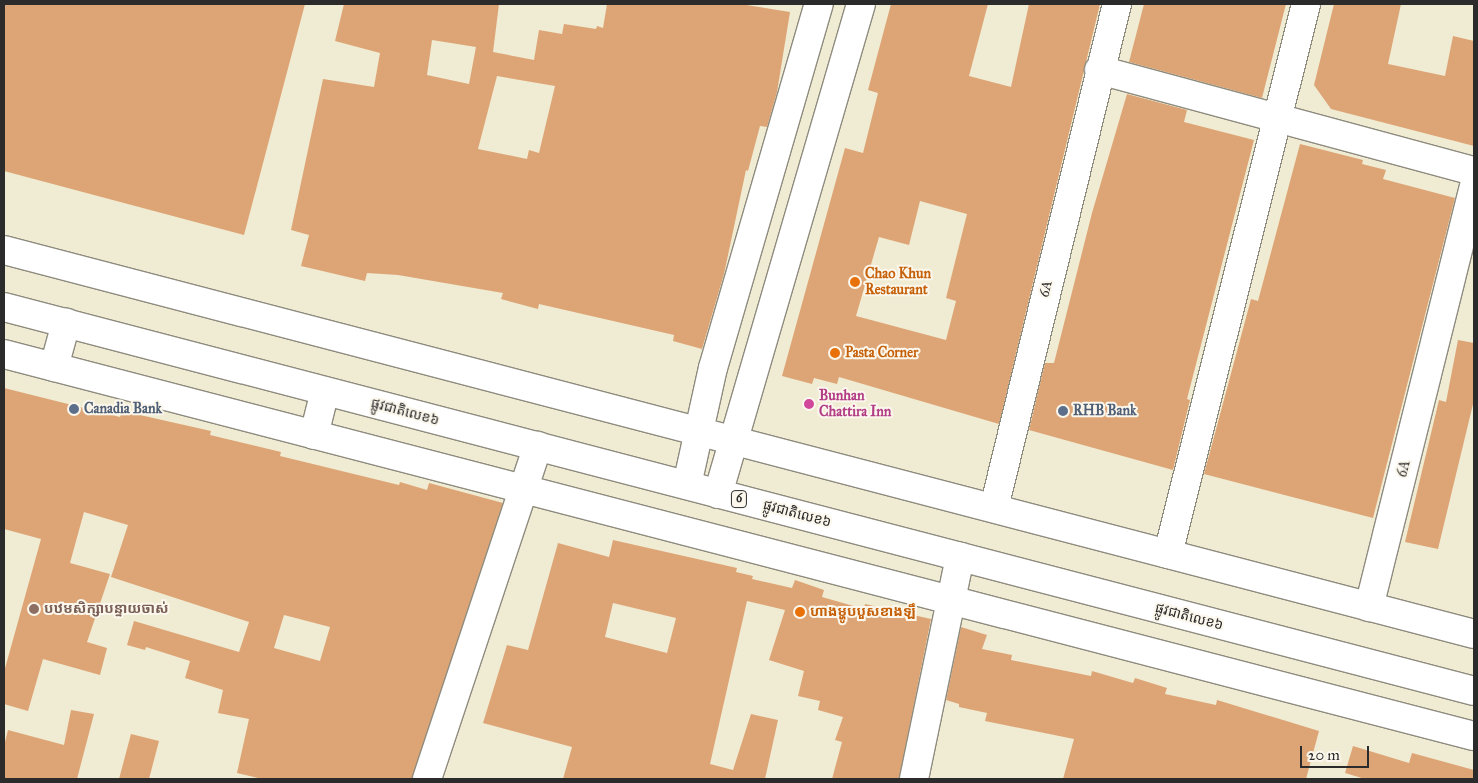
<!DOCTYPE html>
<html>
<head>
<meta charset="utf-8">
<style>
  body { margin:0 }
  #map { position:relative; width:1478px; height:783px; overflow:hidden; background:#f0ebd3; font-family:"IM FELL Great Primer","Noto Sans Khmer",serif }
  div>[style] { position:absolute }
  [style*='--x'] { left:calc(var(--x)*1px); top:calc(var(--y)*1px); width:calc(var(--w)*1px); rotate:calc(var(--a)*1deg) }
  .building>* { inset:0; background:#dda575 }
  .roads { filter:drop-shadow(1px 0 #8e8b7f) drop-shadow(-1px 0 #8e8b7f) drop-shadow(0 1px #8e8b7f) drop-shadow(0 -1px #8e8b7f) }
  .minor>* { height:28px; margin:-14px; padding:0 14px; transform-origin:14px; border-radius:14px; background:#fff }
  .secondary>* { height:28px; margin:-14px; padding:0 14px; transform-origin:14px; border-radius:14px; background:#fff }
  .primary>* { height:28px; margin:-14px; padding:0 14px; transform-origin:14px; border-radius:14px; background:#fff }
  .dots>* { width:14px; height:14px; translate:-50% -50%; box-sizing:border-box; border:2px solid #fbf7ec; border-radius:50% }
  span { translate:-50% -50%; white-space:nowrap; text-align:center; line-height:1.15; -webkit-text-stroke:4px #fbf7ec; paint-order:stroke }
  .shield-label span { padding:1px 4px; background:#fbf7ec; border:1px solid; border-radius:4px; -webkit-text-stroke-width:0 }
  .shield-label { font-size:12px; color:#2b2b2b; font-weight:700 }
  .food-label { font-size:14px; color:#c56008; font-weight:700 }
  .left { translate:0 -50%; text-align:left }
  .street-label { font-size:14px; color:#2b2b2b }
  .hotel-label { font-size:14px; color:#b23c85; font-weight:700 }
  .service-label { font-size:14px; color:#4e5e75; font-weight:700 }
  .education-label { font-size:14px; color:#785e54; font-weight:700 }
  .frame { position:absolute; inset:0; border:5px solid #2b2b2b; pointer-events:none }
  .scale { position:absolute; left:1300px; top:746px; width:69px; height:22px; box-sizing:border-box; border:2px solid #2b2b2b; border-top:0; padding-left:6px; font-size:15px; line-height:18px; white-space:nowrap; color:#2b2b2b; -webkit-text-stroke:4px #fbf7ec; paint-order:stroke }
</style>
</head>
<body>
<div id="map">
  <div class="building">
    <div style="clip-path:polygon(4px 4px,305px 4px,244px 235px,4px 171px)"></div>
    <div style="clip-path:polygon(evenodd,344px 4px,499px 4px,493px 52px,534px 60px,539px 30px,562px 34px,564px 24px,596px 29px,597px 26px,603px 28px,607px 4px,740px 4px,790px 12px,777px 92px,767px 127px,760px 126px,748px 171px,746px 170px,724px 274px,702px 349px,673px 341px,674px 335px,539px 304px,538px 309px,501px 299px,503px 293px,398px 275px,367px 273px,365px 281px,301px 266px,309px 235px,291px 230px,323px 79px,374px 87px,380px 53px,335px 41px,344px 4px,432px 40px,476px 47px,469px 84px,427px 75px,432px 40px,344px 4px,497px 76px,555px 86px,539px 153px,529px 150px,527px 159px,478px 149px,497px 76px)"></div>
    <div style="clip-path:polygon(evenodd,891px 4px,988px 4px,969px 76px,1011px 87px,1029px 4px,1100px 4px,999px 424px,839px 377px,837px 384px,814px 378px,812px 384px,782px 376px,845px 148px,863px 153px,878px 93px,868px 90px,891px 4px,920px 201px,967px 214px,946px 298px,956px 301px,946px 340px,856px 316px,879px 237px,909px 245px,920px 201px)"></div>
    <div style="clip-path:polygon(1144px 4px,1286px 4px,1262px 98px,1129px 62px)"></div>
    <div style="clip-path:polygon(1334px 4px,1401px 4px,1388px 64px,1445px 76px,1453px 36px,1474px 41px,1474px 146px,1331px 109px,1314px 85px)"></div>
    <div style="clip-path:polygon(1127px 94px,1187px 110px,1184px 122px,1254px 140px,1187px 399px,1190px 400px,1173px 470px,1029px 430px,1045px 363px,1054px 363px,1092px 213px)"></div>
    <div style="clip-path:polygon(1300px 144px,1363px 160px,1362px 164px,1386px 170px,1383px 179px,1455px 198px,1373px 518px,1204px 474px,1251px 299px,1258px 301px)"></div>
    <div style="clip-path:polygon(1458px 340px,1474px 343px,1474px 400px,1438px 549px,1405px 542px,1439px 400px,1446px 402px)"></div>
    <div style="clip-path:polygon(evenodd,4px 388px,120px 417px,122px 411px,211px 431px,210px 435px,281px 452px,280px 456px,399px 485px,400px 482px,427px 490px,429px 483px,503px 503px,412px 779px,262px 779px,237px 773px,249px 719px,218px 713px,223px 690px,185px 678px,190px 661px,146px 647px,145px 650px,127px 645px,134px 621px,239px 652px,249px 622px,111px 577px,128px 525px,84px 512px,70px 563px,110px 574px,87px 642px,107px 648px,100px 675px,43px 659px,28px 711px,4px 704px,4px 672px,41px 539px,4px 529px,4px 388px,284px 615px,330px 627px,320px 661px,274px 648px,284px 615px)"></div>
    <div style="clip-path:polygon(evenodd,613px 540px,737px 568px,736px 572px,753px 576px,752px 579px,792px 588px,795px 580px,824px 590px,822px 597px,864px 609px,865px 604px,931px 619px,899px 779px,832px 779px,842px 742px,835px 740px,843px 717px,818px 710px,820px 701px,798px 696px,804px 671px,769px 660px,785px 610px,747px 601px,710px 764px,733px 770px,751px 714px,778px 720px,765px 779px,563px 779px,572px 747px,483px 723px,507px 645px,528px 650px,558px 543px,609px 557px,613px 540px,613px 603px,676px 618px,667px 653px,605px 637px,613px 603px)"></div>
    <div style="clip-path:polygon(961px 627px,987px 635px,982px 649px,1012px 655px,1011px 660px,1091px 676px,1092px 671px,1133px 683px,1135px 678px,1167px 688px,1165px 694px,1216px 705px,1217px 700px,1319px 731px,1306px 779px,1063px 779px,1074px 739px,985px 721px,987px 713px,959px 707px,959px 704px,946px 700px)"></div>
    <div style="clip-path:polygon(71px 710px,94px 714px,77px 779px,4px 779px,4px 746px,8px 730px,64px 745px)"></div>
    <div style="clip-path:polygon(131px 734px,159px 741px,149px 779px,119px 779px)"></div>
    <div style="clip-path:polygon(1353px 746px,1409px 763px,1412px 753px,1474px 770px,1474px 779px,1365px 779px,1345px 773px)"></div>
  </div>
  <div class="roads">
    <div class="minor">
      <div style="--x:1099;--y:70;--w:388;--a:15.1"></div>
      <div style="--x:4;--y:354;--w:1519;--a:14.57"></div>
      <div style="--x:54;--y:367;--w:46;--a:-74.7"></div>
      <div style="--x:314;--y:435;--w:45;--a:-76"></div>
      <div style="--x:994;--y:508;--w:519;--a:-76.29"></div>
      <div style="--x:1168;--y:554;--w:567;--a:-75.91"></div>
      <div style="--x:1369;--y:607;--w:434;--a:-76"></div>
      <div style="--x:427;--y:779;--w:351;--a:-71.6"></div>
      <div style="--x:914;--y:779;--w:227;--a:-78.3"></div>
    </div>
    <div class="secondary">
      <div style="--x:687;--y:485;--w:120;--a:-77.5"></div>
      <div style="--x:713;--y:368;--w:379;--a:-73.8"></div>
      <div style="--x:718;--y:494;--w:510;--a:-73.73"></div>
    </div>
    <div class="primary">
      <div style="--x:4;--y:250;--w:1519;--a:14.64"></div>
      <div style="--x:4;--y:307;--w:1519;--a:14.64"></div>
    </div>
  </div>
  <div class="dots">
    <div style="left:855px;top:282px;background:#e8710a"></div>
    <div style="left:835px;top:353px;background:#e8710a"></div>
    <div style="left:809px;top:404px;background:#d1479c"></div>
    <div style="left:74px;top:409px;background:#5c6f8a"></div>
    <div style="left:1063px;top:411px;background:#5c6f8a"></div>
    <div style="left:34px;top:609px;background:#8d6e63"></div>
    <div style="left:800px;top:612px;background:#e8710a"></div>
  </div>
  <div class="shield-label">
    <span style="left:739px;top:499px">6</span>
  </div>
  <div class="food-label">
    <span class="left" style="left:865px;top:282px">Chao Khun<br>Restaurant</span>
    <span class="left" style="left:845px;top:353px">Pasta Corner</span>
    <span class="left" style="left:810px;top:612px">ហាងម្ហូបបួសខាងឡឹ</span>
  </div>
  <div class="street-label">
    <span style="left:1046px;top:289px;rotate:-76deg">6A</span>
    <span style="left:405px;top:412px;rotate:15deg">ផ្លូវជាតិលេខ៦</span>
    <span style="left:1404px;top:469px;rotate:-76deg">6A</span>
    <span style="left:797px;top:514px;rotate:15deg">ផ្លូវជាតិលេខ៦</span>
    <span style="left:1189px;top:617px;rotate:15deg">ផ្លូវជាតិលេខ៦</span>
  </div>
  <div class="hotel-label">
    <span class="left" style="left:819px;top:404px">Bunhan<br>Chattira Inn</span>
  </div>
  <div class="service-label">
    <span class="left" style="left:84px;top:409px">Canadia Bank</span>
    <span class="left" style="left:1073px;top:411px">RHB Bank</span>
  </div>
  <div class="education-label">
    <span class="left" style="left:44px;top:609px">បឋមសិក្សាបន្ទាយចាស់</span>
  </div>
  <div class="frame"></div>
  <div class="scale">20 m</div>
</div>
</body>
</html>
